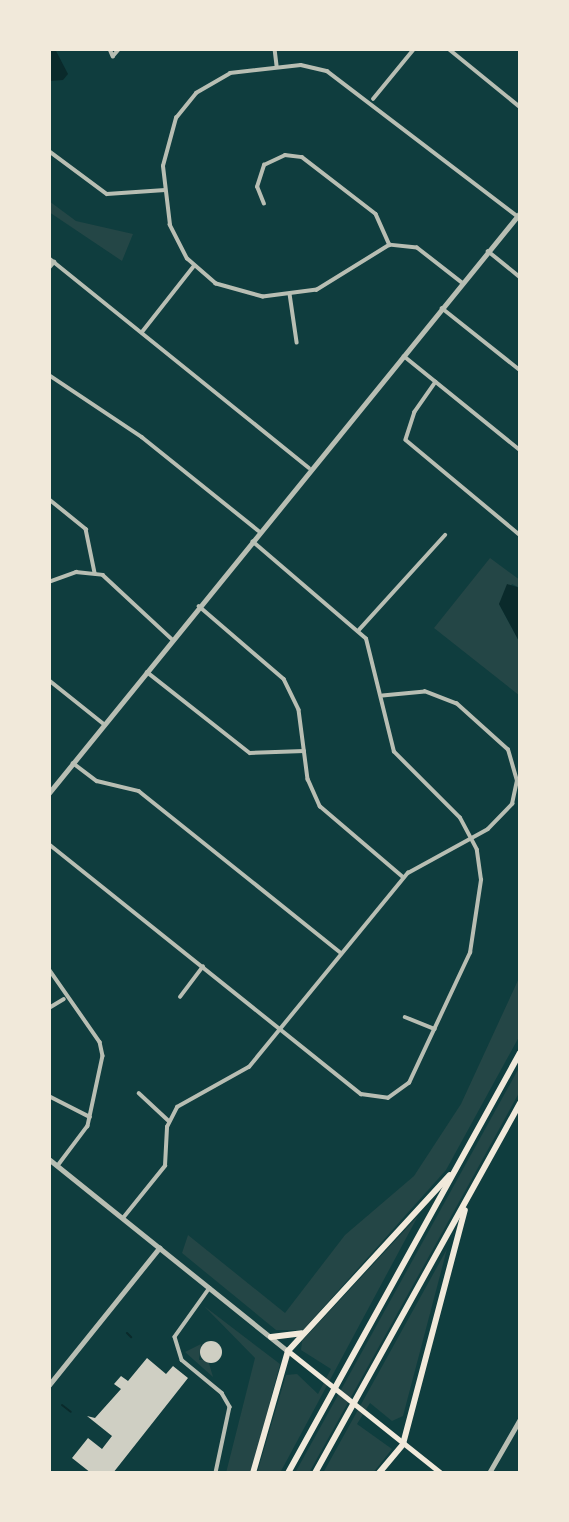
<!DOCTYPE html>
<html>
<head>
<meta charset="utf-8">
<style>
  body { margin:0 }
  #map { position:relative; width:569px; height:1522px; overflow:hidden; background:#0f3d3e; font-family:Merriweather,serif }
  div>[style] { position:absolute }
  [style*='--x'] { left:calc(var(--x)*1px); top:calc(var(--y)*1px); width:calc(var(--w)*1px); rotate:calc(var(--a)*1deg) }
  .green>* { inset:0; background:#244646 }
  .water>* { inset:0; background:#0a2a2b }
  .stream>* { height:2px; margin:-1px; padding:0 1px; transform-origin:1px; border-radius:1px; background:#0a2a2b }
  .building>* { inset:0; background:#cfcfc3 }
  .round { border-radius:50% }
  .minor>* { height:3.5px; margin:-1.75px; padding:0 1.75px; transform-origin:1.75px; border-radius:1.75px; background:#b8beb3 }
  .tertiary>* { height:4.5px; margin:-2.25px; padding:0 2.25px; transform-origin:2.25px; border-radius:2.25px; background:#b8beb3 }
  .secondary>* { height:5px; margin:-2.5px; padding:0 2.5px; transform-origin:2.5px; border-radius:2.5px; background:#f1e9da }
  .motorway>* { height:6px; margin:-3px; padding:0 3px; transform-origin:3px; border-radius:3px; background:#f1e9da }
  span { translate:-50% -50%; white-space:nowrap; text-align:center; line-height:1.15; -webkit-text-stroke:7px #f1e9da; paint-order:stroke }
  .frame { position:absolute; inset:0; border:51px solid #f1e9da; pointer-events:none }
</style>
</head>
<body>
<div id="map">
  <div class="green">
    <div style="clip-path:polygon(49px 201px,76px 221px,133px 234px,122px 261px,49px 212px)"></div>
    <div style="clip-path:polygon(490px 558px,520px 580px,520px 588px,512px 584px,499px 604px,520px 643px,520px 696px,434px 628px)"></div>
    <div style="clip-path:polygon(520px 976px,520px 1035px,446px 1170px,303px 1330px,276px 1330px,182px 1253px,188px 1235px,285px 1313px,345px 1235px,414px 1176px,461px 1104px)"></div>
    <div style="clip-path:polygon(520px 1066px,520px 1091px,469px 1184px,309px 1473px,295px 1473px)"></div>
    <div style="clip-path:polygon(418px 1216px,280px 1473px,257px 1473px,286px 1375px,297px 1374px,318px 1394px,331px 1369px,301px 1350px,302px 1341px)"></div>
    <div style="clip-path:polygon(447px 1249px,403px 1416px,392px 1421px,370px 1403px,357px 1424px,392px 1449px,373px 1473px,323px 1473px)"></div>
    <div style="clip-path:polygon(204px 1306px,280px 1364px,251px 1473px,226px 1473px,255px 1358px)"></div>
    <div style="clip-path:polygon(201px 1344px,199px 1360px,208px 1360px,213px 1377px,185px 1352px)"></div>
  </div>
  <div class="water">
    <div style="clip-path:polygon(49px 49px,55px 49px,68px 74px,63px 80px,49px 81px)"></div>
    <div style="clip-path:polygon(507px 584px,520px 588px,520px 643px,499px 604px)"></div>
  </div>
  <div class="stream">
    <div style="--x:127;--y:1333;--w:6;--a:45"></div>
    <div style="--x:62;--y:1405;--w:11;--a:38"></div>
  </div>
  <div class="building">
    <div class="round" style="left:200px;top:1341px;width:22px;height:22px"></div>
    <div style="clip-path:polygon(147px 1358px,166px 1374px,173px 1366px,188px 1378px,113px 1473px,91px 1473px,72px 1458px,88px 1438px,102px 1449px,112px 1436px,87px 1416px,95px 1418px,121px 1389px,114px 1384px,121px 1376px,128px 1381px)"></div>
  </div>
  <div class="minor">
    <div style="--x:110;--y:49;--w:8;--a:67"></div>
    <div style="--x:113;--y:56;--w:9;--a:-49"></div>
    <div style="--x:275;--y:49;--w:17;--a:83"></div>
    <div style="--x:449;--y:49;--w:92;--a:39.2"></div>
    <div style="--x:373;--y:99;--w:65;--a:-50.6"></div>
    <div style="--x:49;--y:151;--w:72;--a:36.6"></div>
    <div style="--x:107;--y:194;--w:58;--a:-3.9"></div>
    <div style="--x:264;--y:204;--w:18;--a:-112"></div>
    <div style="--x:257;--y:187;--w:23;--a:-72"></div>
    <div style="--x:264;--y:165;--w:23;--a:-25"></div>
    <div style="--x:285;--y:155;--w:17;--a:7"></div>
    <div style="--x:302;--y:157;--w:93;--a:37.6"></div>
    <div style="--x:376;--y:214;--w:34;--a:66"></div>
    <div style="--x:488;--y:251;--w:41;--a:39.1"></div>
    <div style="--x:49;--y:258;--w:334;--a:38.9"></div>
    <div style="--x:49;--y:268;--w:8;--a:-50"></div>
    <div style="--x:462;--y:283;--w:57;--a:-142.1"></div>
    <div style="--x:417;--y:248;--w:27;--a:-174"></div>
    <div style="--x:390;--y:245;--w:86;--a:148.3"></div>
    <div style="--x:317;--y:290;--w:54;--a:172.6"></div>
    <div style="--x:263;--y:297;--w:49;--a:-164.5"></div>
    <div style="--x:216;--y:284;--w:38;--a:-139"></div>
    <div style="--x:187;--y:259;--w:38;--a:-117"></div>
    <div style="--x:170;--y:225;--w:59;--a:-96.8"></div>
    <div style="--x:163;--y:166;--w:50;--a:-74.8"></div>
    <div style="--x:176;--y:118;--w:32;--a:-51"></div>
    <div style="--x:196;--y:93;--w:39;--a:-30"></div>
    <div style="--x:230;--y:73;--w:71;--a:-6.4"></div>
    <div style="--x:301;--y:65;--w:27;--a:13"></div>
    <div style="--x:327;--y:71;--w:239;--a:37.3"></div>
    <div style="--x:290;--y:294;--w:49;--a:81.7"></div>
    <div style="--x:442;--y:308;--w:100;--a:38.5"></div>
    <div style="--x:142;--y:332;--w:84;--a:-51.8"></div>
    <div style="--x:404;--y:356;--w:149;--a:39"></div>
    <div style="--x:49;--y:375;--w:112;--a:33.7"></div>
    <div style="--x:142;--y:437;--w:150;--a:38.8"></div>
    <div style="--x:436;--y:382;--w:37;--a:125"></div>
    <div style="--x:415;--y:412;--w:29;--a:108"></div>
    <div style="--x:406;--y:440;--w:148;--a:39.8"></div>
    <div style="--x:49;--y:499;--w:48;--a:39"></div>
    <div style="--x:86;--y:529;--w:45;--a:78.4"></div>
    <div style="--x:49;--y:582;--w:29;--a:-20"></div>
    <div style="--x:76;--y:572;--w:27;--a:6"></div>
    <div style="--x:103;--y:575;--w:96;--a:42.9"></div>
    <div style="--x:199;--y:606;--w:112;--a:40.7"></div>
    <div style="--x:284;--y:679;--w:34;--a:64"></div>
    <div style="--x:299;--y:710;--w:70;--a:82.6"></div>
    <div style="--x:308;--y:779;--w:30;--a:66"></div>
    <div style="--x:320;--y:806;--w:109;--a:40.5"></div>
    <div style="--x:359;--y:630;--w:128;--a:-47.8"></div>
    <div style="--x:147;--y:672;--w:131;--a:38.2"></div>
    <div style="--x:250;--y:753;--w:54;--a:-2.1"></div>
    <div style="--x:49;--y:680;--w:70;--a:38.7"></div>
    <div style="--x:73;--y:763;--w:30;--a:37"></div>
    <div style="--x:97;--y:781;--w:43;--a:13.4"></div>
    <div style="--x:139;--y:791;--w:259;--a:38.7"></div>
    <div style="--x:49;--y:844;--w:400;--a:38.7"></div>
    <div style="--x:361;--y:1094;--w:27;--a:8"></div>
    <div style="--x:388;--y:1098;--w:26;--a:-36"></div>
    <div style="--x:409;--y:1083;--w:144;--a:-64.9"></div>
    <div style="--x:470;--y:953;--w:74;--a:-81.4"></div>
    <div style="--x:481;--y:880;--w:30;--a:-98"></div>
    <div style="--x:477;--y:850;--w:36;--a:-118"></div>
    <div style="--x:460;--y:818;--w:93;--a:-135"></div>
    <div style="--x:394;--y:752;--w:116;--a:-103.9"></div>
    <div style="--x:366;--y:639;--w:149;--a:-139.4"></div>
    <div style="--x:49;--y:969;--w:89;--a:55.1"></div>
    <div style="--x:100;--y:1042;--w:14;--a:78"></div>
    <div style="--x:103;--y:1056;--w:72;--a:102.1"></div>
    <div style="--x:88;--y:1126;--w:50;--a:126.9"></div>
    <div style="--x:180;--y:997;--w:38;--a:-53"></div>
    <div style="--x:49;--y:1008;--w:17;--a:-31"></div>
    <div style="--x:405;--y:1017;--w:32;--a:22"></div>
    <div style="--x:139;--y:1093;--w:41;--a:43"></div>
    <div style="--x:49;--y:1096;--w:46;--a:27.1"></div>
    <div style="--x:123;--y:1218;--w:67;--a:-51.1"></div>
    <div style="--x:165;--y:1166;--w:39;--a:-87"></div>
    <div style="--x:167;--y:1127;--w:22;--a:-63"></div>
    <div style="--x:177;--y:1107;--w:82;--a:-29.1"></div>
    <div style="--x:249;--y:1067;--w:251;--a:-50.7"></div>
    <div style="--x:408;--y:873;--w:91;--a:-28.8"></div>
    <div style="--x:488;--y:829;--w:35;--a:-46"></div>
    <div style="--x:512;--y:804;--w:24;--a:-78"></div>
    <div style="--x:517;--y:781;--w:32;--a:-106"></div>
    <div style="--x:508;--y:750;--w:69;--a:-138"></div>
    <div style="--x:457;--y:704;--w:34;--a:-159"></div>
    <div style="--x:425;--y:692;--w:42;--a:174.6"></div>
    <div style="--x:210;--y:1288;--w:60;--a:125.5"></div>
    <div style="--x:175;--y:1337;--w:24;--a:73"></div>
    <div style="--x:182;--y:1360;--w:52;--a:39.5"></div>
    <div style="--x:222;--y:1393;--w:16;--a:60"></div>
    <div style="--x:230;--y:1407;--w:67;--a:102"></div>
  </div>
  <div class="tertiary">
    <div style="--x:49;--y:793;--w:747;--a:-50.92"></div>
    <div style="--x:49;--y:1159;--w:307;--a:38.8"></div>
    <div style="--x:49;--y:1385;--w:176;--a:-51.2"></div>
    <div style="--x:489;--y:1473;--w:62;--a:-60.1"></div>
  </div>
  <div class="secondary">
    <div style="--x:288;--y:1351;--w:196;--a:38.6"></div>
  </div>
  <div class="motorway">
    <div style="--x:271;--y:1337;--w:31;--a:-7"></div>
    <div style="--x:253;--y:1473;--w:127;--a:-74"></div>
    <div style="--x:288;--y:1351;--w:239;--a:-47.4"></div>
    <div style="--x:288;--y:1473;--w:480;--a:-61.1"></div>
    <div style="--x:315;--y:1473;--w:423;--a:-61"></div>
    <div style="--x:379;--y:1473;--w:38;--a:-50"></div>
    <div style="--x:403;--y:1444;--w:242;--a:-75.2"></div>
  </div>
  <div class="frame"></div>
</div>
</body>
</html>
